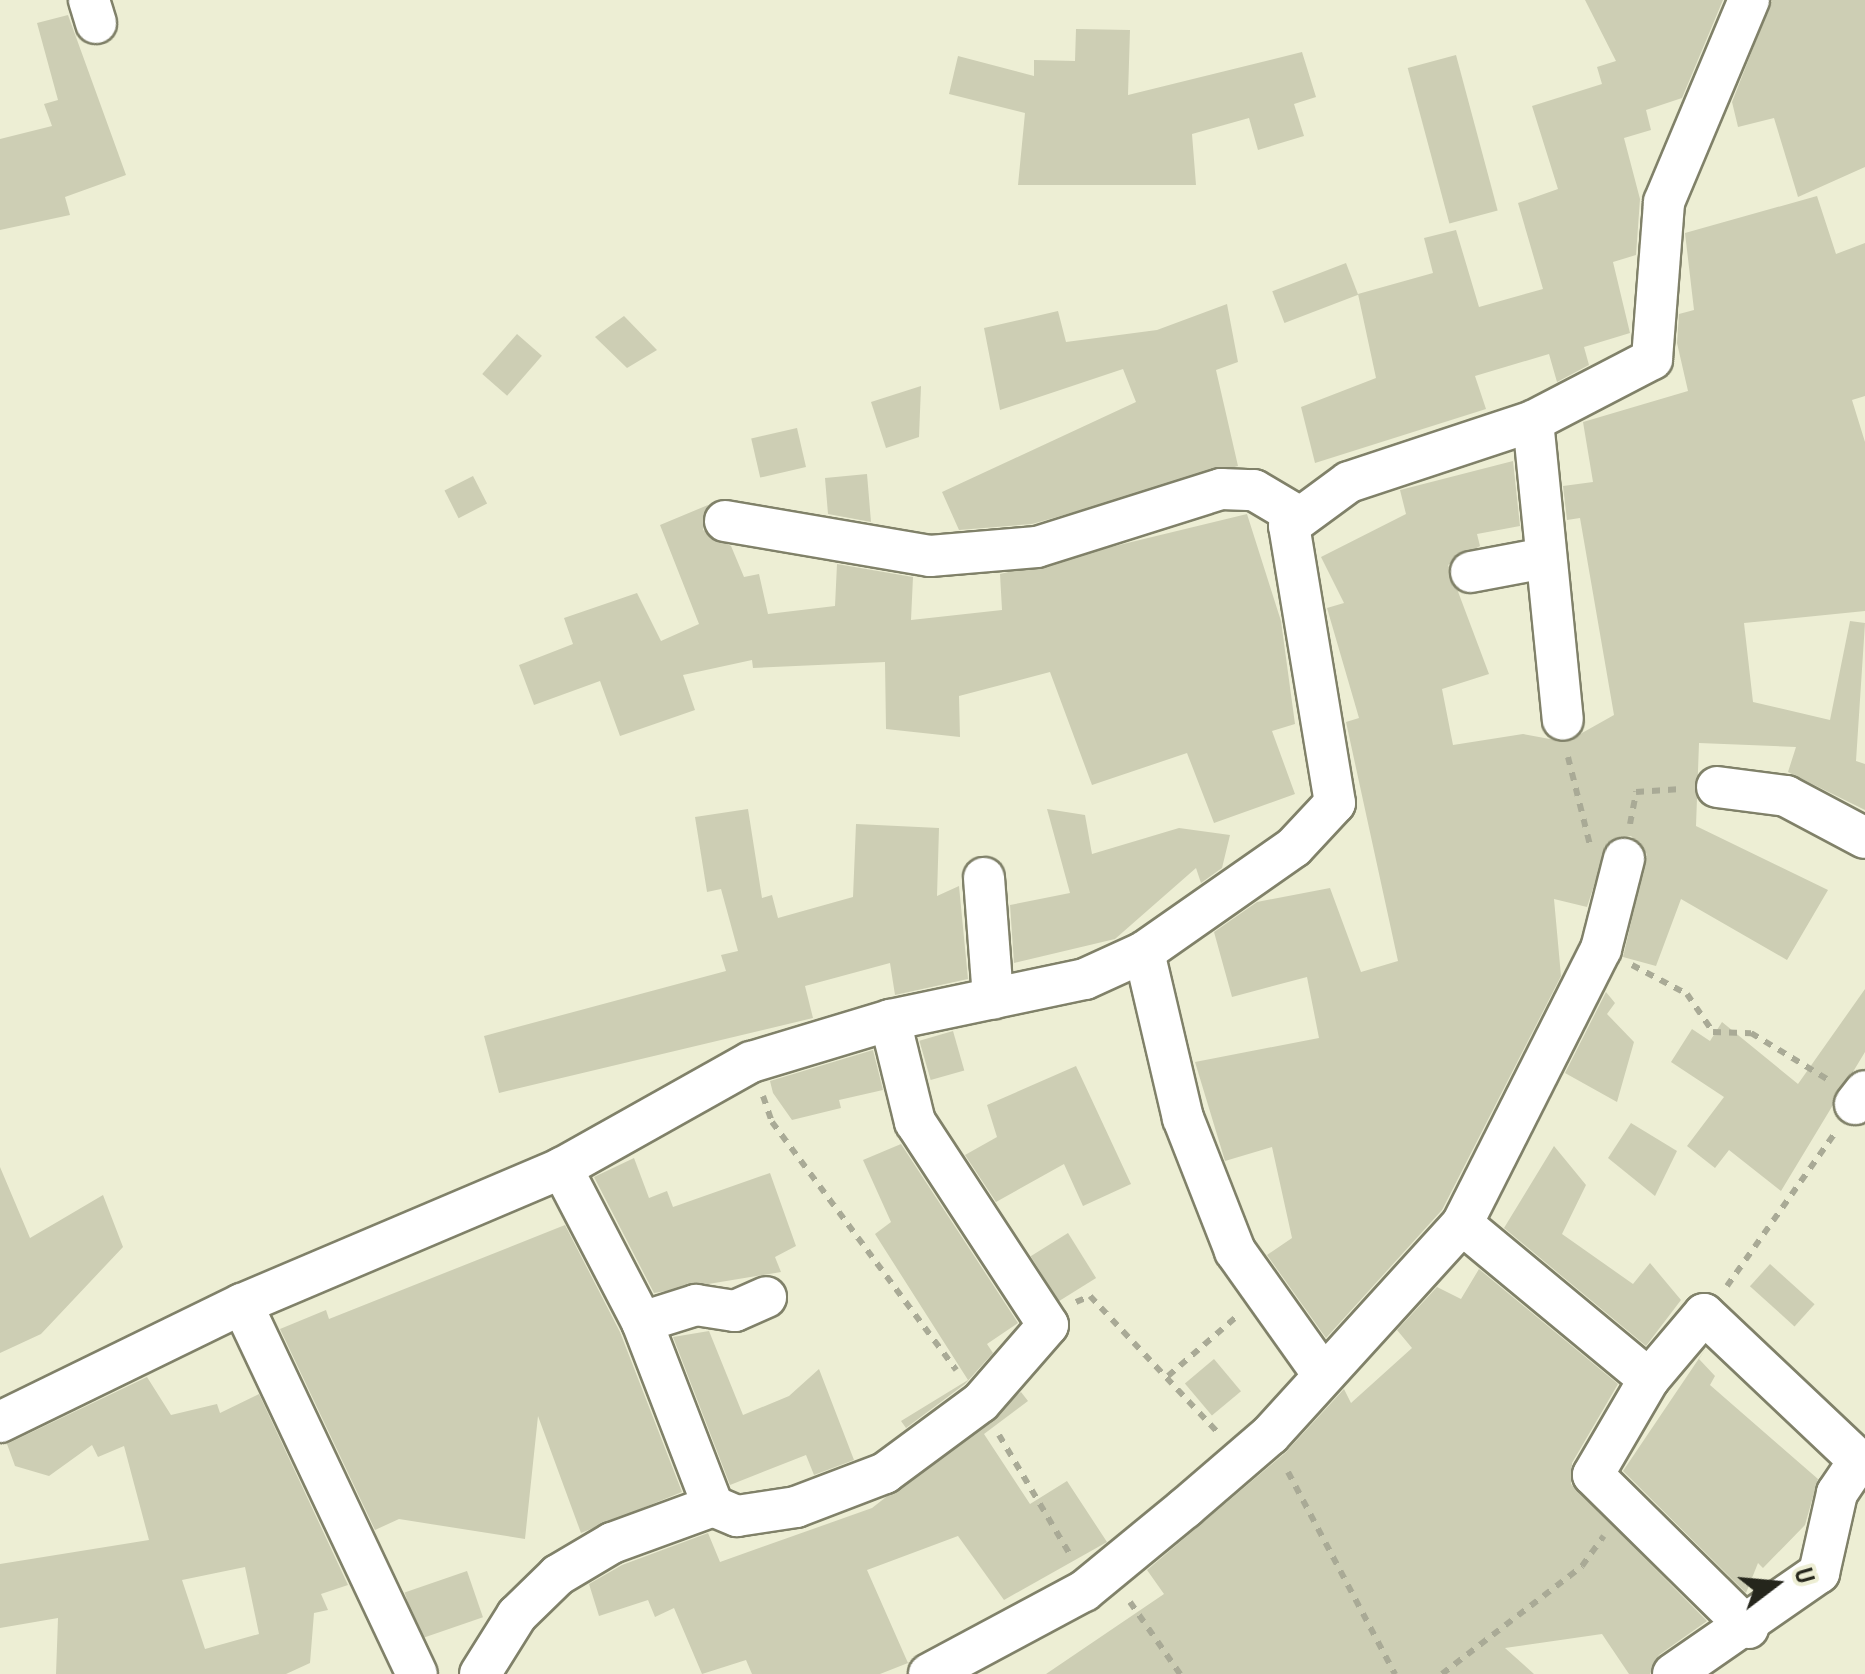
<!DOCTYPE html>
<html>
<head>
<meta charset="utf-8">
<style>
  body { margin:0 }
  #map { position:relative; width:1865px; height:1674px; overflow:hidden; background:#edeed4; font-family:"Sofia Sans Condensed",sans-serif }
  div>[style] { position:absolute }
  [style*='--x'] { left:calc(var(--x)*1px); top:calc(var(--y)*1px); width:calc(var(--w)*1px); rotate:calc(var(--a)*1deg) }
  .building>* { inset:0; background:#cdceb4; transform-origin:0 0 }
  .path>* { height:6px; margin-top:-3px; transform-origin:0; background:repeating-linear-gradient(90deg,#a9aa96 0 8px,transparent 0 16px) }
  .roads { filter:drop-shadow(2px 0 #808169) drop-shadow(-2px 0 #808169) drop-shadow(0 2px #808169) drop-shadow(0 -2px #808169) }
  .minor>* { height:40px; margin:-20px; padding:0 20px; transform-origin:20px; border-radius:20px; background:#fff }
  span { translate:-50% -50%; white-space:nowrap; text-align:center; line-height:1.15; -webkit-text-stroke:8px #edeed4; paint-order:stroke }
  .north { position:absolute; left:1725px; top:1534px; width:100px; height:100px; -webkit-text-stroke:8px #edeed4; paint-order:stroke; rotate:74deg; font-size:28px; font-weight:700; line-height:40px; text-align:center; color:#25261c }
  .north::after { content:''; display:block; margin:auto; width:35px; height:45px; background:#25261c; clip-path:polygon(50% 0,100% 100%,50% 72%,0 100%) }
</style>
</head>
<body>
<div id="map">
  <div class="building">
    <div style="clip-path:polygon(1585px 0,1723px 0,1682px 98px,1646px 110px,1651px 130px,1624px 138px,1640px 199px,1636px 255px,1613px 262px,1630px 333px,1584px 347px,1589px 365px,1557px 382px,1549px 354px,1475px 376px,1486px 409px,1315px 463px,1301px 407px,1376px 378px,1358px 294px,1433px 273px,1424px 238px,1456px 230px,1479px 307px,1543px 289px,1518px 203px,1558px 189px,1532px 106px,1602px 84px,1597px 67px,1616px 61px)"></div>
    <div style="clip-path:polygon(1772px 0,1865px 0,1865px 167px,1798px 197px,1774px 118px,1738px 127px,1732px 102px)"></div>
    <div style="clip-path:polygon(68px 15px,126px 175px,65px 197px,70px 215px,0 230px,0 139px,52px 126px,44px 104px,58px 100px,37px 23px)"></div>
    <div style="clip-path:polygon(1076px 29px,1130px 30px,1128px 95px,1302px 52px,1316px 97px,1294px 104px,1304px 136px,1258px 150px,1249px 118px,1192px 134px,1196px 185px,1018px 185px,1025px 113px,949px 94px,958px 56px,1034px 76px,1034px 60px,1075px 61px)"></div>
    <div style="left:1456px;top:55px;width:161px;height:50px;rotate:75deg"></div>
    <div style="clip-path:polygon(1817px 196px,1836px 254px,1865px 243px,1865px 396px,1852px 400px,1865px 442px,1865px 611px,1744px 623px,1753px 702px,1830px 720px,1850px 621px,1865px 623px,1856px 761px,1865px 764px,1865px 810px,1788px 772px,1796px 747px,1699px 743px,1696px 826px,1828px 890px,1787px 960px,1681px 899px,1656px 966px,1623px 957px,1647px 854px,1631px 836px,1608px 842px,1587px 907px,1554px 899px,1561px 976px,1442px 1210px,1326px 1338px,1267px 1255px,1292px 1238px,1272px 1147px,1225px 1161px,1195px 1062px,1319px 1038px,1307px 977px,1232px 997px,1214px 932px,1257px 902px,1330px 888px,1361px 972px,1398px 961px,1346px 722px,1359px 718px,1327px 608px,1344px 603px,1321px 557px,1406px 514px,1400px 490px,1513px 461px,1520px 526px,1477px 534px,1480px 546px,1448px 565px,1489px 674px,1442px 689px,1453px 745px,1523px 734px,1566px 742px,1614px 715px,1580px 518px,1567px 520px,1563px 486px,1593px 482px,1583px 422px,1688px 391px,1677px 343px,1679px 314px,1694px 310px,1685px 233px)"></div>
    <div style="left:1346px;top:263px;width:34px;height:79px;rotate:69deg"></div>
    <div style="clip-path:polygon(1227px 304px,1238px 362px,1216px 370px,1238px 466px,1032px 524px,959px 530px,942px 492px,1136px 402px,1123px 369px,1000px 410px,984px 328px,1058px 311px,1066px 342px,1157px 330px)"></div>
    <div style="clip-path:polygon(624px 316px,657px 350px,627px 368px,595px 337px)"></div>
    <div style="left:517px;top:334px;width:33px;height:53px;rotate:41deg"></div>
    <div style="clip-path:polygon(921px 386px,919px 437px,886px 448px,871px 402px)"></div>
    <div style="left:797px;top:428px;width:40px;height:47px;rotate:77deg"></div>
    <div style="clip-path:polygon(867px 474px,871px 522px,828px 514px,825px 478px)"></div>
    <div style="left:473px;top:476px;width:31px;height:32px;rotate:63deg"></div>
    <div style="clip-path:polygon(708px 505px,703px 530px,731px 546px,744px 577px,759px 574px,768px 614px,835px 606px,837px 564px,913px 577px,911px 620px,1002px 610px,1000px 574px,1247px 514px,1281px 621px,1295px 724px,1272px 731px,1295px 794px,1214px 823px,1187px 753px,1092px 785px,1050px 672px,959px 696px,960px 737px,886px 729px,885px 662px,753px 668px,752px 660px,683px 675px,695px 710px,620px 736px,600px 681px,534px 705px,519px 665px,573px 644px,564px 618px,637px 593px,661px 641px,699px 624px,660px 525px)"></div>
    <div style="clip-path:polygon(748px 809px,762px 898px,772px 895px,778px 918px,853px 897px,856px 824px,939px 828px,937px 896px,959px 886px,968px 979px,895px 995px,890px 963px,805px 986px,813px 1018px,499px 1093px,484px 1036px,726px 971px,721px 955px,738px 951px,721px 889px,707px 892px,695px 817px)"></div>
    <div style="clip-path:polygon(1047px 809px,1085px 815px,1092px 854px,1179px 828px,1230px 835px,1222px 868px,1201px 883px,1196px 868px,1115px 939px,1014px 963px,1010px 905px,1070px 893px)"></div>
    <div style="clip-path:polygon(1865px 989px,1865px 1052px,1781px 1191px,1729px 1150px,1715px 1168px,1687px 1146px,1724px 1097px,1671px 1062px,1692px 1029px,1710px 1041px,1722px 1022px,1798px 1084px)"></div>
    <div style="clip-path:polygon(1606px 992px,1615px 1003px,1607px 1014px,1634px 1042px,1617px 1102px,1565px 1073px)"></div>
    <div style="left:953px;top:1031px;width:41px;height:35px;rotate:74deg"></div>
    <div style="clip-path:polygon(873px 1050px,883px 1090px,839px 1100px,841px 1108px,792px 1120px,773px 1093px,770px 1081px)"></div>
    <div style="clip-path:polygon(1076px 1066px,1131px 1184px,1083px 1206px,1064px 1164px,996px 1202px,965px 1155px,997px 1137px,987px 1105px)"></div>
    <div style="clip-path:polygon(1631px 1123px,1677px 1151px,1655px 1196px,1608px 1158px)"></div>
    <div style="clip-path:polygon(901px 1144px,1018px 1323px,987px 1344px,993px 1353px,965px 1384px,906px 1428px,901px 1421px,968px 1380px,875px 1234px,891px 1222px,863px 1160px)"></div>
    <div style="clip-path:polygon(1554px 1146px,1586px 1185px,1562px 1234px,1633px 1284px,1650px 1263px,1681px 1300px,1646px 1346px,1504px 1228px)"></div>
    <div style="clip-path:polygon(634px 1158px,649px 1198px,667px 1191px,673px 1207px,770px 1173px,796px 1246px,775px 1257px,781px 1272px,654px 1293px,594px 1177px)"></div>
    <div style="clip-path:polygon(0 1167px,30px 1238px,103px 1195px,123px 1247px,41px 1334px,0 1353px)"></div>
    <div style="clip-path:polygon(565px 1225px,620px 1332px,682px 1492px,581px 1533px,538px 1416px,525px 1539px,399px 1519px,375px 1530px,280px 1329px,326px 1310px,329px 1319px)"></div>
    <div style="left:1068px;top:1233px;width:53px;height:44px;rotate:58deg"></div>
    <div style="left:1770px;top:1264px;width:60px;height:30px;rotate:42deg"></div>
    <div style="clip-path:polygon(1479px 1269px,1618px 1384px,1572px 1463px,1571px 1484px,1707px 1621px,1659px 1655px,1650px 1674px,1629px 1674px,1602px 1634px,1505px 1648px,1534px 1674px,1046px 1674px,1164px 1594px,1147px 1570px,1285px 1453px,1344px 1389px,1351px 1403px,1412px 1348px,1397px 1330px,1437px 1287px,1461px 1299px)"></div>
    <div style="clip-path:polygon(709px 1331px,743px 1415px,789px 1396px,819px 1369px,854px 1460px,814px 1475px,806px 1455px,730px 1485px,673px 1337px)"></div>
    <div style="clip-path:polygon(1706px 1348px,1699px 1359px,1715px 1376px,1710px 1385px,1818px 1479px,1805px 1525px,1763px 1568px,1758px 1563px,1746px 1593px,1623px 1471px)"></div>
    <div style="left:1214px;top:1359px;width:42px;height:38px;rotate:50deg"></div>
    <div style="clip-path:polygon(evenodd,147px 1377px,171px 1415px,217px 1404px,220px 1413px,259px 1394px,348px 1585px,321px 1594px,328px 1610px,314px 1613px,310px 1663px,286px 1674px,56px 1674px,58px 1618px,0 1628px,0 1564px,149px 1540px,124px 1446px,98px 1457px,92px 1445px,49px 1476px,15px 1466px,7px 1444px,147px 1377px,245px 1567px,259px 1634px,205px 1649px,182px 1580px,245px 1567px)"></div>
    <div style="clip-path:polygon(1021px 1392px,1028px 1401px,984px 1434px,1030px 1504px,1067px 1481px,1107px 1542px,1004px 1600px,958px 1536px,867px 1570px,908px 1663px,880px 1674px,752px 1674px,746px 1660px,702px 1674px,674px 1608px,655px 1617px,648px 1600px,599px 1616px,589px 1584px,622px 1565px,708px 1533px,720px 1562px,872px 1508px)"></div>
    <div style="left:467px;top:1571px;width:49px;height:66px;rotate:71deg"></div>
  </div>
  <div class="path">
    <div style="--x:1568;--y:757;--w:91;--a:76"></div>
    <div style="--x:1630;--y:824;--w:33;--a:-79"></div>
    <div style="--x:1636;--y:792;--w:45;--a:-3.8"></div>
    <div style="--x:1632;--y:965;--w:62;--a:27.8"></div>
    <div style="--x:1687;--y:994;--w:46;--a:55.6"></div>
    <div style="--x:1713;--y:1032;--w:38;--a:2"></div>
    <div style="--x:1751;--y:1033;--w:89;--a:31.2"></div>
    <div style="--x:763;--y:1096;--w:28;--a:71"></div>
    <div style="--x:772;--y:1122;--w:309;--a:53.4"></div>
    <div style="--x:1727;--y:1286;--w:187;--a:-54.8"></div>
    <div style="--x:1076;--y:1302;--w:15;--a:-23"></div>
    <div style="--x:1090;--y:1296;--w:187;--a:46.9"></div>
    <div style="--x:1168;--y:1376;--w:90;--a:-40.9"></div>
    <div style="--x:999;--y:1435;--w:137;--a:59.3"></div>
    <div style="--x:1288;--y:1472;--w:229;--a:62.1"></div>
    <div style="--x:1130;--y:1602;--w:88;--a:55.2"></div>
    <div style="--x:1442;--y:1674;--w:177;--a:-37.6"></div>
    <div style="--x:1582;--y:1566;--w:37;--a:-54"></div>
  </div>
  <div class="roads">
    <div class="minor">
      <div style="--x:89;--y:0;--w:24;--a:73"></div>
      <div style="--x:1533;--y:421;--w:300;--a:84.3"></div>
      <div style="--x:725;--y:521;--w:208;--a:9.7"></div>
      <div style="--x:930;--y:556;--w:107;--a:-4.8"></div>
      <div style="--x:1037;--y:547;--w:193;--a:-17.5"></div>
      <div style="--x:1221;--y:489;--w:33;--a:2"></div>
      <div style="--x:1254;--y:490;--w:51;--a:30.6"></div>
      <div style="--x:1471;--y:572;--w:75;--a:-10.7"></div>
      <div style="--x:1717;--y:787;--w:70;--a:7.4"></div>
      <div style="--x:1786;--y:796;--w:89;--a:28"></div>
      <div style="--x:984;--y:878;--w:121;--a:85.7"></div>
      <div style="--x:1144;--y:952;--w:171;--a:76.8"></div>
      <div style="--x:1183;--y:1118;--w:143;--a:68.6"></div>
      <div style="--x:1235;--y:1251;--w:148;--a:54.6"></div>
      <div style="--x:1855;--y:1104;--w:16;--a:-52"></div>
      <div style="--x:1462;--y:1224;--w:308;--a:-63.2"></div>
      <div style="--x:1601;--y:949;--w:93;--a:-75.7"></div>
      <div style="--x:242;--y:1304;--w:409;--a:64.7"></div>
      <div style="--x:642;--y:1322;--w:57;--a:-17.5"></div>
      <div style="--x:696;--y:1305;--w:39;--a:9"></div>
      <div style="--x:735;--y:1311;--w:34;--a:-24"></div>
      <div style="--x:1649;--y:1379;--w:85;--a:-49.8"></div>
      <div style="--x:1704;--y:1314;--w:221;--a:43.4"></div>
      <div style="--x:0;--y:1422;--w:269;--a:-26"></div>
      <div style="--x:242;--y:1304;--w:348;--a:-23"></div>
      <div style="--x:562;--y:1168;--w:217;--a:-29.3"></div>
      <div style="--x:751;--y:1062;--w:145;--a:-16.8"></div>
      <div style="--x:890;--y:1020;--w:199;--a:-11.9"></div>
      <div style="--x:1085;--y:979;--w:65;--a:-24.6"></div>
      <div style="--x:1144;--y:952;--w:183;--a:-35"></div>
      <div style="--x:1294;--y:847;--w:60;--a:-47"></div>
      <div style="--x:1335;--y:803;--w:281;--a:-99.4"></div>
      <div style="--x:1289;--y:526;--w:74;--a:-36.3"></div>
      <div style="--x:1349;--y:482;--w:194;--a:-18.3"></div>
      <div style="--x:1533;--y:421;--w:134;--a:-27.5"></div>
      <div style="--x:1652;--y:359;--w:157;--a:-85.6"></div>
      <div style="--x:1664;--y:202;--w:219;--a:-67.2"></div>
      <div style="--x:713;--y:1506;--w:26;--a:23"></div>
      <div style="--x:737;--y:1516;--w:60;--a:-8.7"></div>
      <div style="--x:796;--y:1507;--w:95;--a:-20.9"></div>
      <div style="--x:885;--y:1473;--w:119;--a:-36.5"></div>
      <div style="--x:981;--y:1402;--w:102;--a:-49"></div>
      <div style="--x:1048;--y:1325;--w:243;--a:-123.2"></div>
      <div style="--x:915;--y:1122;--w:105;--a:-103.8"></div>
      <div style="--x:480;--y:1674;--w:70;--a:-57.9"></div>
      <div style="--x:517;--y:1615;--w:57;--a:-44.3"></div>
      <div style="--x:558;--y:1575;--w:63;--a:-30.7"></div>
      <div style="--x:612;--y:1543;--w:108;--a:-20.1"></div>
      <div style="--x:713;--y:1506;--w:197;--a:-111.1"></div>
      <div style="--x:642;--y:1322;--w:174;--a:-117.5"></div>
      <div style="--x:929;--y:1674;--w:176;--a:-28.2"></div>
      <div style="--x:1084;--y:1591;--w:131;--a:-39.4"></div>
      <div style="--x:1185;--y:1508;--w:112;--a:-40.7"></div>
      <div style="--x:1270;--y:1435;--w:285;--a:-47.7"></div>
      <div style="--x:1462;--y:1224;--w:243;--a:39.7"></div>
      <div style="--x:1649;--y:1379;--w:111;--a:120.3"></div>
      <div style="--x:1593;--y:1475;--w:218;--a:44.6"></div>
      <div style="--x:1673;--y:1674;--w:178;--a:-34.7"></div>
      <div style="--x:1819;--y:1573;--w:82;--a:-77.3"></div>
      <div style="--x:1837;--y:1493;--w:37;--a:-56"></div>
    </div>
  </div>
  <div class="north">U</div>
</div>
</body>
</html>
